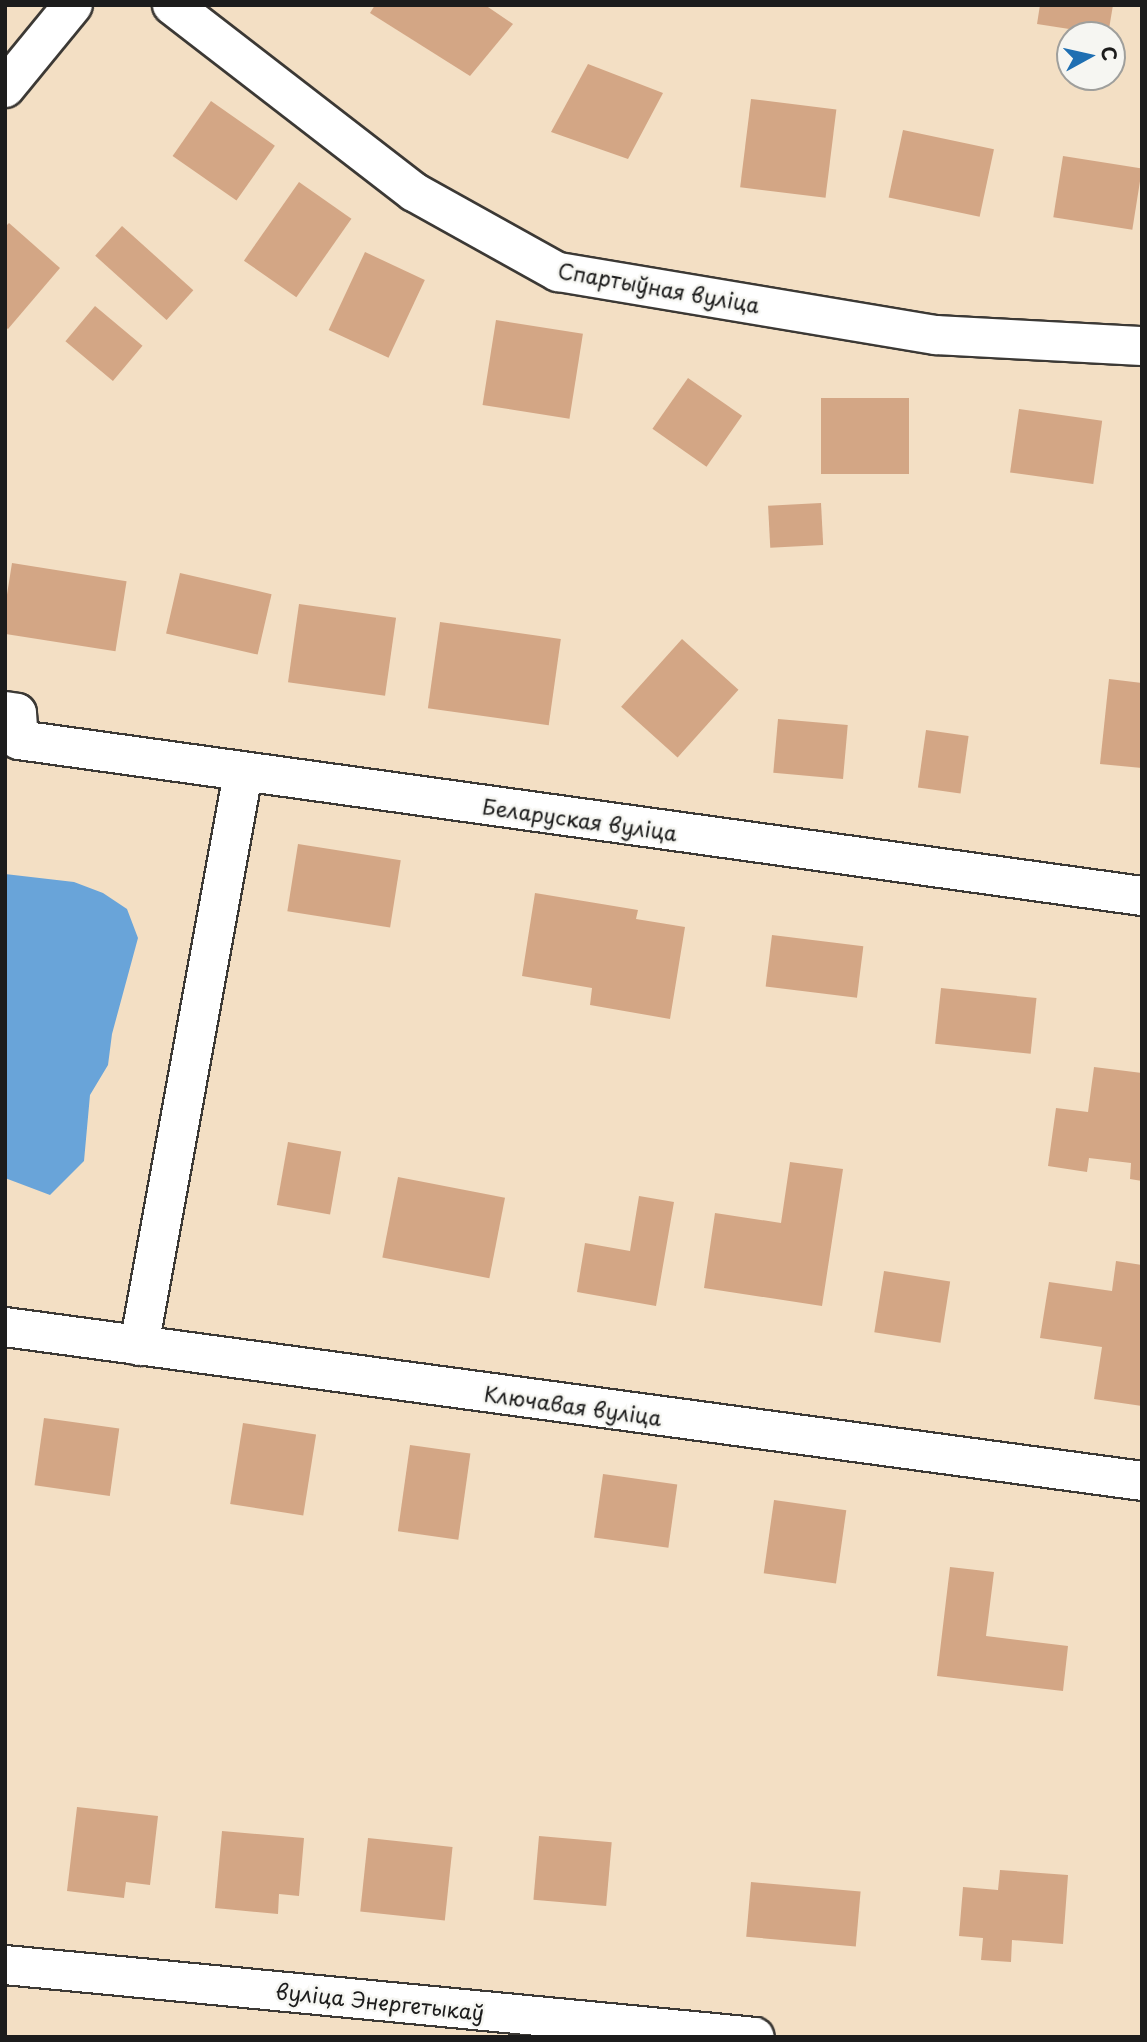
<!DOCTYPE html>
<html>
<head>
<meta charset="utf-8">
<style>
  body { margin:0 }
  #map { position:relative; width:1147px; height:2042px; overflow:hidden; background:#f3dfc4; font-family:"Playpen Sans",sans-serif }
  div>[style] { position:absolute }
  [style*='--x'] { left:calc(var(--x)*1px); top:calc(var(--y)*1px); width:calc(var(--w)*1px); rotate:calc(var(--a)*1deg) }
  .water>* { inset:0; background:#69a4d9 }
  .building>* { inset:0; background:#d3a685; transform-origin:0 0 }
  .roads { filter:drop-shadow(2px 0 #3c3935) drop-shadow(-2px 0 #3c3935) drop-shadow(0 2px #3c3935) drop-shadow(0 -2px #3c3935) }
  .minor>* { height:38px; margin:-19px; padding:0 19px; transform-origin:19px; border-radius:19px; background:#fff }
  span { translate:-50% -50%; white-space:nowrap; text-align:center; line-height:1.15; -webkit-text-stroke:5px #f6f6f2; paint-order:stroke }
  .street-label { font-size:21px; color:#1c1c1c }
  .frame { position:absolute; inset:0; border:7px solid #1c1c1c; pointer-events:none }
  .north { position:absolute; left:1056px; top:21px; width:70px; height:70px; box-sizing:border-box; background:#f6f6f2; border:2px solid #9f9f9c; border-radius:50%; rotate:82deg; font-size:19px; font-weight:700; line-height:28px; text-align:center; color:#1c1c1c }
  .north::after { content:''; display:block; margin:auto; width:24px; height:32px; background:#1f6fb2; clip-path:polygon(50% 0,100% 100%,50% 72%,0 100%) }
</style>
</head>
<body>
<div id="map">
  <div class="water">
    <div style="clip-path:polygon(5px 874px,74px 882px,103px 893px,127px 909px,138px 938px,112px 1034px,108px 1065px,90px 1095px,84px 1161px,50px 1195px,5px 1178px)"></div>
  </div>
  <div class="building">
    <div style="clip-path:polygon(375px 5px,485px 5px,513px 24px,470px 76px,370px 13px)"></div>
    <div style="clip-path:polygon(1040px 5px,1113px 5px,1108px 35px,1037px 24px)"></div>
    <div style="clip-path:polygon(588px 64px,663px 93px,628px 159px,551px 132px)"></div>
    <div style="left:751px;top:99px;width:86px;height:89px;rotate:7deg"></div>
    <div style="left:211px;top:101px;width:78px;height:67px;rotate:35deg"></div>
    <div style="left:903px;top:130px;width:93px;height:69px;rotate:12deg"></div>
    <div style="left:1063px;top:156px;width:80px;height:62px;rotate:9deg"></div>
    <div style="left:299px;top:182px;width:64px;height:96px;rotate:35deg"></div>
    <div style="clip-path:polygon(9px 223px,60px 268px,8px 329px,5px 327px,5px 227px)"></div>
    <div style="left:122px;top:226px;width:96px;height:40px;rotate:42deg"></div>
    <div style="left:365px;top:252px;width:66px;height:86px;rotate:25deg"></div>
    <div style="left:95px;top:306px;width:62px;height:46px;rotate:40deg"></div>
    <div style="left:496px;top:320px;width:88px;height:86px;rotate:9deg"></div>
    <div style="left:688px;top:378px;width:66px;height:62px;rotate:35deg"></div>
    <div style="left:821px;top:398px;width:88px;height:76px"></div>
    <div style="left:1019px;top:409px;width:84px;height:64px;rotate:8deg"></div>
    <div style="left:821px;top:503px;width:42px;height:53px;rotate:87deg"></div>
    <div style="left:12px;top:563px;width:116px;height:71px;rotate:9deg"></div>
    <div style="left:180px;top:573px;width:94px;height:62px;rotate:13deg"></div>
    <div style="left:299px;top:604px;width:98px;height:79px;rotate:8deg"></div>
    <div style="left:440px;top:622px;width:122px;height:87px;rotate:8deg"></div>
    <div style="left:682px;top:639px;width:76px;height:91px;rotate:42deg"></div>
    <div style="clip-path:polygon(1109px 679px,1142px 683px,1142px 768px,1100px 764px)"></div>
    <div style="left:778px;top:719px;width:70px;height:54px;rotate:5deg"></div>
    <div style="left:926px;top:730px;width:43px;height:58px;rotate:8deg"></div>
    <div style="left:298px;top:844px;width:104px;height:68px;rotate:9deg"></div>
    <div style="clip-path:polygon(535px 893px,638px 910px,636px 919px,685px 927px,670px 1019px,590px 1005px,592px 988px,522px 976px)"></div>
    <div style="left:772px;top:935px;width:92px;height:52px;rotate:7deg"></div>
    <div style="left:941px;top:988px;width:96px;height:56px;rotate:6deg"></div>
    <div style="clip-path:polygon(1094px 1067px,1142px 1073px,1142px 1181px,1130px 1179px,1131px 1163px,1089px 1158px,1087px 1172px,1048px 1166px,1056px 1108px,1088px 1112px)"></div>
    <div style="left:288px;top:1142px;width:54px;height:64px;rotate:10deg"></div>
    <div style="clip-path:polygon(790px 1162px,843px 1169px,822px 1306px,704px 1288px,715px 1213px,781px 1223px)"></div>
    <div style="left:398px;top:1177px;width:109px;height:82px;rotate:11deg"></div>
    <div style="clip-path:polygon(639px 1196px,674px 1202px,656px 1306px,577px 1292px,585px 1243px,630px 1251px)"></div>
    <div style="clip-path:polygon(1116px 1261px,1142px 1265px,1142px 1406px,1094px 1399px,1102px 1347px,1040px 1338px,1049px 1282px,1112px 1291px)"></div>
    <div style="left:884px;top:1271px;width:67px;height:62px;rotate:9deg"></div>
    <div style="left:44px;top:1418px;width:76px;height:68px;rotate:8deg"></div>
    <div style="left:243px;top:1423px;width:74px;height:82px;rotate:9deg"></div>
    <div style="left:410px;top:1445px;width:61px;height:87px;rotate:8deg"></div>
    <div style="left:603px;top:1474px;width:75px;height:64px;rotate:8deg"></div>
    <div style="left:774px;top:1500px;width:73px;height:74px;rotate:8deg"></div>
    <div style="clip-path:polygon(950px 1567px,994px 1572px,986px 1636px,1068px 1646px,1063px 1691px,937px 1676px)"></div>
    <div style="clip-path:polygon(77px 1807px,158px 1816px,150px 1885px,126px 1882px,124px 1898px,67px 1891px)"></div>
    <div style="clip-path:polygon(222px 1831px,304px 1838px,299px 1896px,279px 1894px,278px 1914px,215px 1908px)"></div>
    <div style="left:539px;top:1836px;width:73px;height:64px;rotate:5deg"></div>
    <div style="left:368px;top:1838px;width:85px;height:74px;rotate:6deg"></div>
    <div style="clip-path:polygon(1000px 1870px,1068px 1875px,1063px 1944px,1012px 1940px,1011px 1962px,981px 1960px,983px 1938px,959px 1936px,963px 1887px,998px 1890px)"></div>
    <div style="left:751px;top:1882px;width:110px;height:55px;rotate:5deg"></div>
  </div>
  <div class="roads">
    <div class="minor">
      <div style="--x:172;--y:5;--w:306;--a:37.7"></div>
      <div style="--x:414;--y:192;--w:165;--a:29.1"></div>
      <div style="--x:558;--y:272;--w:383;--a:9.5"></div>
      <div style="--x:936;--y:335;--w:206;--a:3.1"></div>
      <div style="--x:5;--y:88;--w:107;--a:-50.7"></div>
      <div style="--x:5;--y:711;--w:12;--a:9"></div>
      <div style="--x:17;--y:713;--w:27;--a:86"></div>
      <div style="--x:19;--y:740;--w:1134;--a:7.91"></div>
      <div style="--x:5;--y:1327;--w:1147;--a:7.71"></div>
      <div style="--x:139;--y:1346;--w:582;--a:-79.71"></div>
      <div style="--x:5;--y:1965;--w:753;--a:5.48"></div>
    </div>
  </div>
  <div class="street-label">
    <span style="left:659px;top:287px;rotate:10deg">Спартыўная вуліца</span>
    <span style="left:580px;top:819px;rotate:8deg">Беларуская вуліца</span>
    <span style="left:573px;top:1405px;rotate:8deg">Ключавая вуліца</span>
    <span style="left:380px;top:2001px;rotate:6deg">вуліца Энергетыкаў</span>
  </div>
  <div class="frame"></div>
  <div class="north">С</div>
</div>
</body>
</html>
